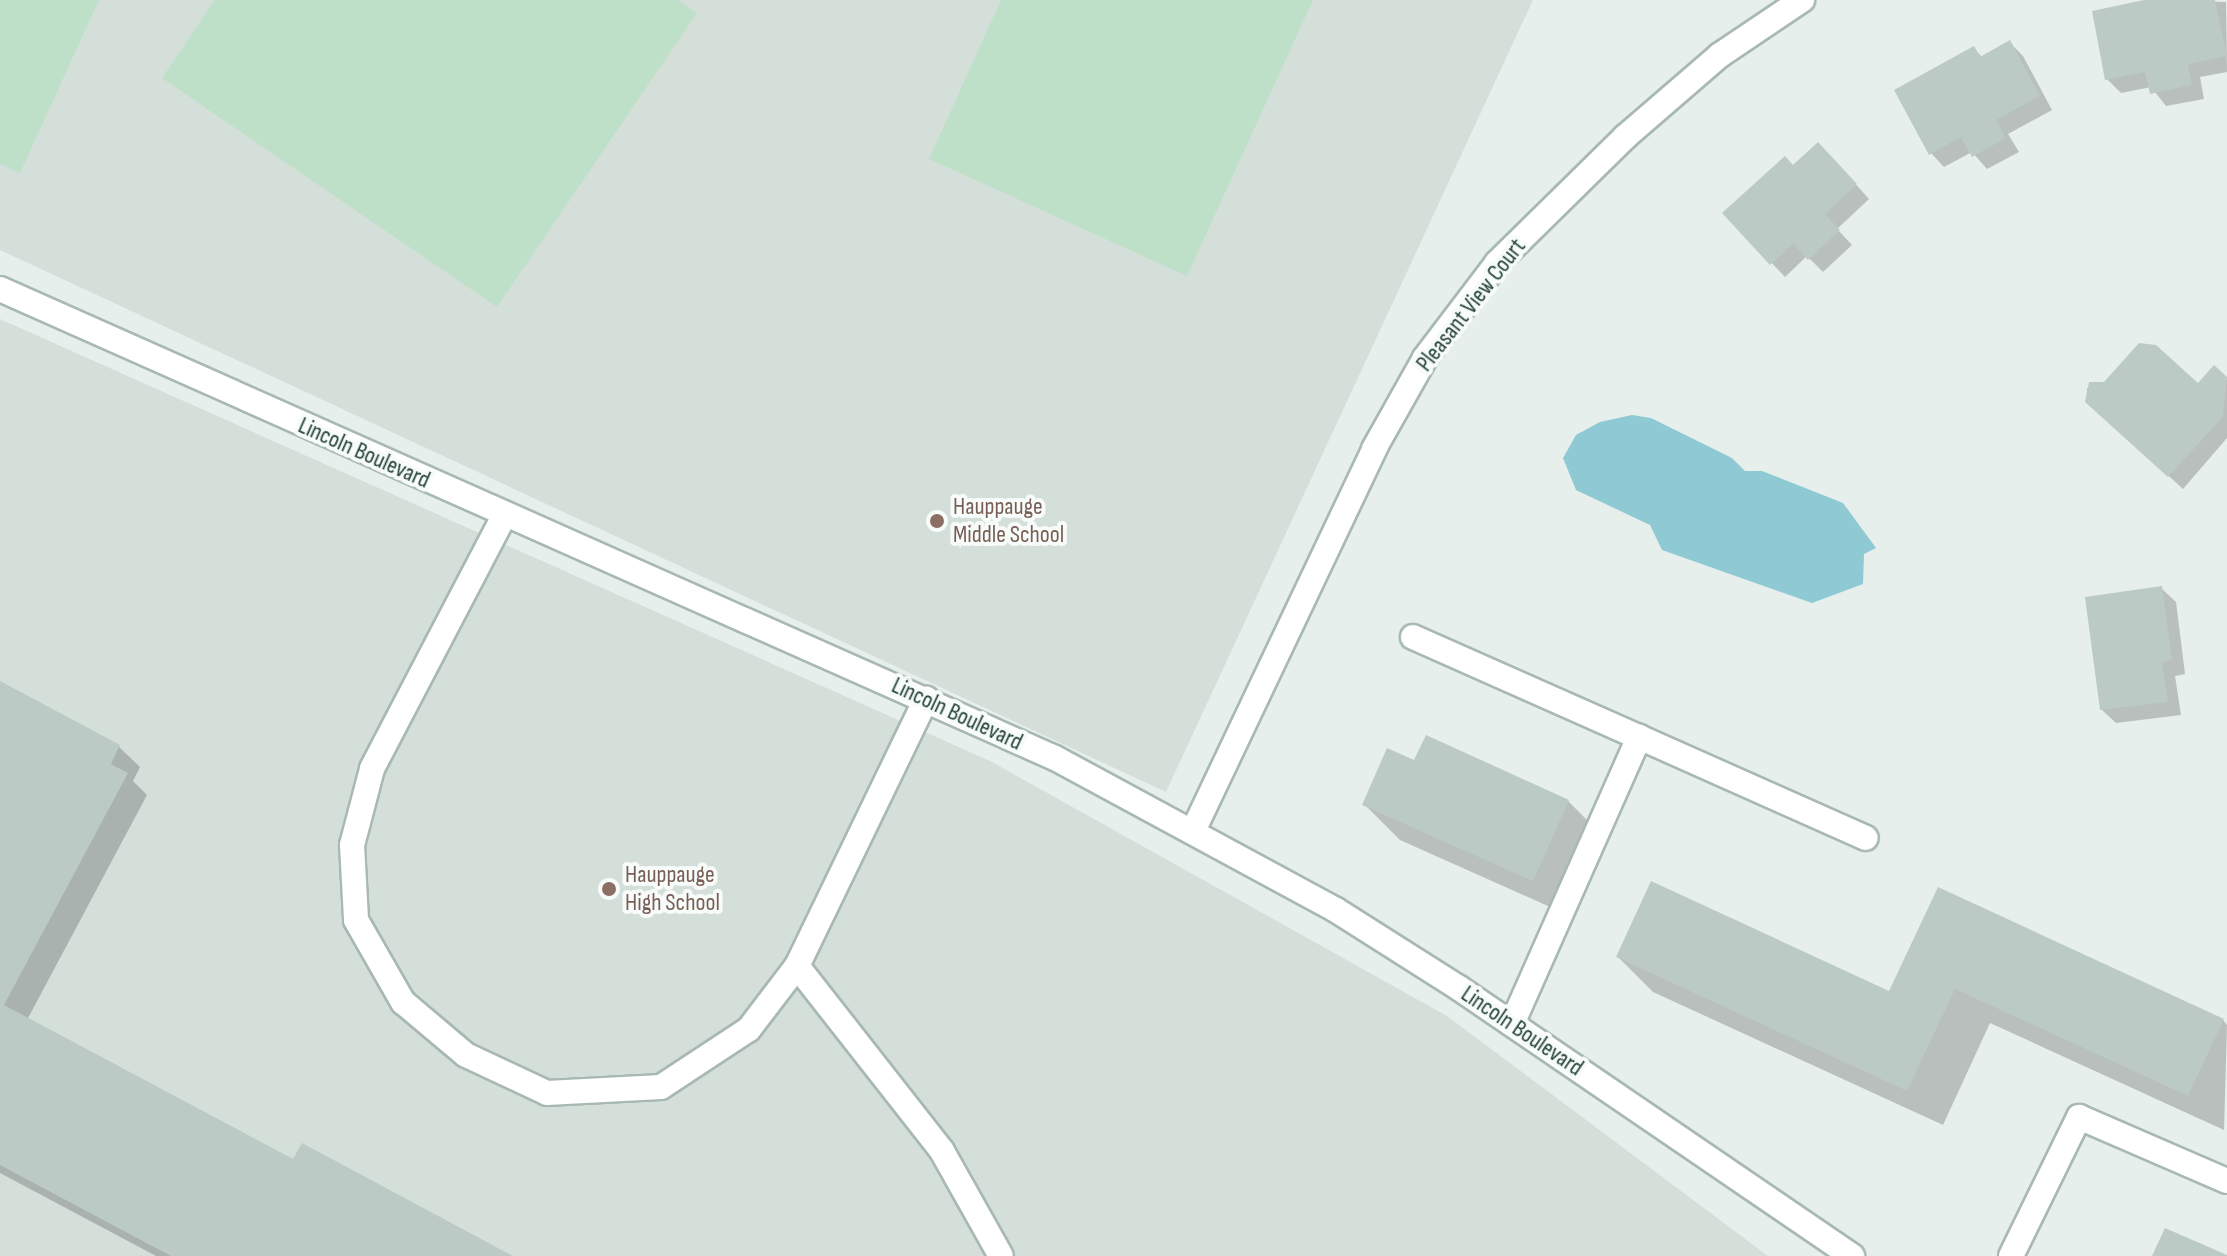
<!DOCTYPE html>
<html>
<head>
<meta charset="utf-8">
<style>
  body { margin:0 }
  #map { position:relative; width:2227px; height:1256px; overflow:hidden; background:#e6efeb; font-family:"Sofia Sans Condensed",sans-serif }
  div>[style] { position:absolute }
  [style*='--x'] { left:calc(var(--x)*1px); top:calc(var(--y)*1px); width:calc(var(--w)*1px); rotate:calc(var(--a)*1deg) }
  .built>* { inset:0; background:#d4dfda }
  .green>* { inset:0; background:#bfe0c8 }
  .water>* { inset:0; background:#8ec9d4 }
  .shadow>* { inset:0; background:#0003 }
  .building>* { inset:0; background:#bbcac4 }
  .roads { filter:drop-shadow(2px 0 #a8b8b2) drop-shadow(-2px 0 #a8b8b2) drop-shadow(0 2px #a8b8b2) drop-shadow(0 -2px #a8b8b2) }
  .minor>* { height:24px; margin:-12px; padding:0 12px; transform-origin:12px; border-radius:12px; background:#fff }
  .dots>* { width:22px; height:22px; translate:-50% -50%; box-sizing:border-box; border:4px solid #f7fbf9; border-radius:50% }
  span { translate:-50% -50%; white-space:nowrap; text-align:center; line-height:1.15; -webkit-text-stroke:8px #f7fbf9; paint-order:stroke }
  .street-label { font-size:24px; color:#24423a }
  .education-label { font-size:24px; color:#785e54 }
  .left { translate:0 -50%; text-align:left }
</style>
</head>
<body>
<div id="map">
  <div class="built">
    <div style="clip-path:polygon(0 0,1533px 0,1166px 792px,0 250px)"></div>
    <div style="clip-path:polygon(0 319px,990px 761px,1447px 1016px,1768px 1256px,0 1256px)"></div>
  </div>
  <div class="green">
    <div style="clip-path:polygon(0 0,99px 0,20px 173px,0 164px)"></div>
    <div style="clip-path:polygon(215px 0,678px 0,697px 13px,497px 307px,162px 78px)"></div>
    <div style="clip-path:polygon(1001px 0,1313px 0,1187px 276px,929px 159px)"></div>
  </div>
  <div class="water">
    <div style="clip-path:polygon(1632px 415px,1651px 418px,1732px 458px,1745px 471px,1762px 471px,1843px 503px,1876px 548px,1864px 554px,1863px 584px,1812px 603px,1662px 550px,1650px 525px,1576px 490px,1563px 458px,1576px 435px,1600px 422px)"></div>
  </div>
  <div class="shadow">
    <div style="clip-path:polygon(2154px 0,2226px 2px,2227px 72px,2200px 77px,2204px 99px,2166px 106px,2151px 87px,2121px 93px,2107px 79px)"></div>
    <div style="clip-path:polygon(2009px 42px,2023px 56px,2052px 110px,2008px 134px,2019px 152px,1987px 169px,1972px 152px,1944px 167px,1931px 153px,1974px 49px,1982px 57px)"></div>
    <div style="clip-path:polygon(1832px 158px,1869px 199px,1837px 229px,1852px 245px,1823px 272px,1807px 256px,1785px 277px,1725px 213px,1793px 167px)"></div>
    <div style="clip-path:polygon(2214px 368px,2227px 379px,2227px 438px,2183px 489px,2087px 401px,2087px 388px,2105px 383px,2198px 386px)"></div>
    <div style="clip-path:polygon(2162px 589px,2176px 602px,2185px 674px,2175px 676px,2181px 715px,2116px 723px,2102px 710px)"></div>
    <div style="clip-path:polygon(0 683px,119px 747px,140px 767px,133px 781px,147px 795px,27px 1020px,293px 1162px,509px 1256px,156px 1256px,0 1173px)"></div>
    <div style="clip-path:polygon(1415px 762px,1568px 801px,1604px 837px,1568px 915px,1400px 840px,1364px 804px)"></div>
    <div style="clip-path:polygon(1939px 890px,2223px 1020px,2227px 1025px,2224px 1130px,1990px 1023px,1943px 1125px,1653px 992px,1618px 957px,1890px 994px)"></div>
  </div>
  <div class="building">
    <div style="clip-path:polygon(2144px 0,2215px 0,2227px 56px,2188px 64px,2192px 85px,2150px 94px,2145px 72px,2105px 80px,2092px 11px)"></div>
    <div style="clip-path:polygon(2010px 40px,2040px 96px,1996px 120px,2006px 138px,1972px 157px,1961px 137px,1929px 155px,1894px 90px,1974px 46px,1980px 57px)"></div>
    <div style="clip-path:polygon(1818px 142px,1857px 184px,1825px 214px,1840px 230px,1808px 260px,1793px 244px,1770px 265px,1722px 213px,1785px 156px,1793px 165px)"></div>
    <div style="clip-path:polygon(2139px 343px,2156px 345px,2198px 383px,2214px 365px,2227px 377px,2223px 417px,2168px 477px,2085px 402px,2089px 382px,2104px 382px)"></div>
    <div style="clip-path:polygon(2162px 586px,2172px 660px,2162px 662px,2168px 702px,2100px 710px,2085px 597px)"></div>
    <div style="clip-path:polygon(0 681px,120px 745px,111px 764px,128px 773px,4px 1005px,293px 1159px,302px 1143px,513px 1256px,171px 1256px,0 1165px)"></div>
    <div style="clip-path:polygon(1426px 735px,1569px 800px,1533px 881px,1362px 805px,1387px 748px,1414px 760px)"></div>
    <div style="clip-path:polygon(1651px 881px,1889px 991px,1938px 887px,2224px 1019px,2188px 1096px,1955px 989px,1907px 1091px,1616px 957px)"></div>
    <div style="clip-path:polygon(2165px 1228px,2227px 1255px,2227px 1256px,2152px 1256px)"></div>
  </div>
  <div class="roads">
    <div class="minor">
      <div style="--x:0;--y:289;--w:1155;--a:23.97"></div>
      <div style="--x:1055;--y:758;--w:319;--a:28.4"></div>
      <div style="--x:1336;--y:910;--w:146;--a:32.4"></div>
      <div style="--x:1459;--y:988;--w:476;--a:34.3"></div>
      <div style="--x:504;--y:516;--w:285;--a:117.6"></div>
      <div style="--x:372;--y:769;--w:79;--a:104.7"></div>
      <div style="--x:352;--y:845;--w:75;--a:86.9"></div>
      <div style="--x:356;--y:920;--w:95;--a:60.2"></div>
      <div style="--x:403;--y:1002;--w:82;--a:40.1"></div>
      <div style="--x:466;--y:1055;--w:89;--a:25.1"></div>
      <div style="--x:547;--y:1093;--w:114;--a:-3"></div>
      <div style="--x:661;--y:1087;--w:105;--a:-33.4"></div>
      <div style="--x:749;--y:1029;--w:79;--a:-52.7"></div>
      <div style="--x:797;--y:966;--w:297;--a:-64.2"></div>
      <div style="--x:1413;--y:637;--w:247;--a:23.9"></div>
      <div style="--x:1193;--y:831;--w:423;--a:-64.6"></div>
      <div style="--x:1374;--y:449;--w:104;--a:-60.7"></div>
      <div style="--x:1425;--y:358;--w:119;--a:-52.8"></div>
      <div style="--x:1497;--y:263;--w:180;--a:-44.5"></div>
      <div style="--x:1625;--y:137;--w:125;--a:-40.8"></div>
      <div style="--x:1720;--y:55;--w:99;--a:-33.9"></div>
      <div style="--x:797;--y:966;--w:235;--a:51.9"></div>
      <div style="--x:942;--y:1151;--w:120;--a:60.7"></div>
      <div style="--x:1512;--y:1024;--w:314;--a:-66.1"></div>
      <div style="--x:1639;--y:737;--w:248;--a:24"></div>
      <div style="--x:2011;--y:1256;--w:155;--a:-63.9"></div>
      <div style="--x:2079;--y:1117;--w:161;--a:23.4"></div>
    </div>
  </div>
  <div class="dots">
    <div style="left:937px;top:521px;background:#8d6e63"></div>
    <div style="left:609px;top:889px;background:#8d6e63"></div>
  </div>
  <div class="street-label">
    <span style="left:1471px;top:305px;rotate:-52deg">Pleasant View Court</span>
    <span style="left:364px;top:453px;rotate:24deg">Lincoln Boulevard</span>
    <span style="left:957px;top:714px;rotate:25deg">Lincoln Boulevard</span>
    <span style="left:1522px;top:1031px;rotate:34deg">Lincoln Boulevard</span>
  </div>
  <div class="education-label">
    <span class="left" style="left:953px;top:521px">Hauppauge<br>Middle School</span>
    <span class="left" style="left:625px;top:889px">Hauppauge<br>High School</span>
  </div>
</div>
</body>
</html>
